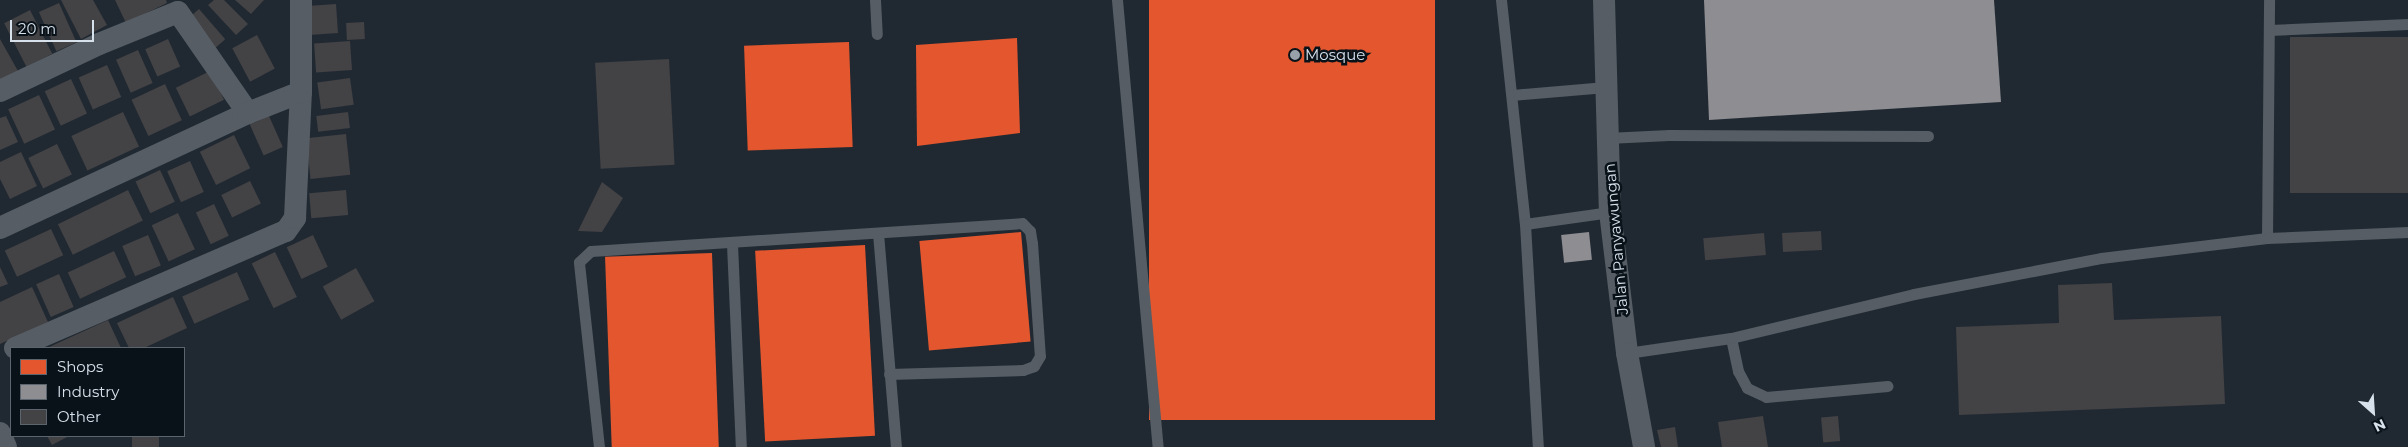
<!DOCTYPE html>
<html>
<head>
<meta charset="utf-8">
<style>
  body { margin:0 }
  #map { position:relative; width:2408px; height:447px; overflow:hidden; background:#202932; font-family:Montserrat,sans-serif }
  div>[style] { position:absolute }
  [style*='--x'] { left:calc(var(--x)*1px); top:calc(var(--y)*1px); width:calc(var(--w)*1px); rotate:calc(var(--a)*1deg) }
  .shops>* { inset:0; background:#e4572e; transform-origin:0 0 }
  .industry>* { inset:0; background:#8d8d92; transform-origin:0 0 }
  .building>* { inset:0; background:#434245; transform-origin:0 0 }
  .service>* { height:11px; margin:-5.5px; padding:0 5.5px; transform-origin:5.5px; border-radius:5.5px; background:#565d64 }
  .minor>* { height:22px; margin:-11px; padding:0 11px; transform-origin:11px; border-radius:11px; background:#565d64 }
  .dots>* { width:14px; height:14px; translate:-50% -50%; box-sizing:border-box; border:2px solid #0a1219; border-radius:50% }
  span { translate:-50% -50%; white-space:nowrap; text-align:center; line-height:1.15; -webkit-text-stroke:5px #0a1219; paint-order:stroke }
  .poi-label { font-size:15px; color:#d6e1eb }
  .left { translate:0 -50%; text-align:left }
  .street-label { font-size:15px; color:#d6e1eb }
  .legend { position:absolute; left:10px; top:347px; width:175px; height:90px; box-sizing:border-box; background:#0a1219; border:1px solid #5c656d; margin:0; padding:6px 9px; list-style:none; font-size:15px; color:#d6e1eb }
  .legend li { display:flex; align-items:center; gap:10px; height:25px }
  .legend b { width:25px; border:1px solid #5c656d }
  .north { position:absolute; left:2348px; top:387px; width:50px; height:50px; -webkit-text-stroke:4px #0a1219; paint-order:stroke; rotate:154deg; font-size:14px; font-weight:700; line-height:20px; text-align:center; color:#d6e1eb }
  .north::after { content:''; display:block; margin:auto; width:18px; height:22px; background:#d6e1eb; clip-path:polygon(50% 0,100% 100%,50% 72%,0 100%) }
  .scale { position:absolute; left:10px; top:20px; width:84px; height:22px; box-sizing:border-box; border:2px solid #d6e1eb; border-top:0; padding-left:6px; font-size:15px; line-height:18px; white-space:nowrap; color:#d6e1eb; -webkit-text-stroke:4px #0a1219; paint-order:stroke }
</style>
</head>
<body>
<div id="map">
  <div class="shops">
    <div style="left:1149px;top:0;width:286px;height:420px"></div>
    <div style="clip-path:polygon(1017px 38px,1020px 133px,917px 146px,916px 45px)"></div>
    <div style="left:849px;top:42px;width:105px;height:105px;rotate:88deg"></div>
    <div style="left:1021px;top:232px;width:110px;height:102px;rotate:85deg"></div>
    <div style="left:865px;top:245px;width:191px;height:110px;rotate:87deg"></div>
    <div style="left:712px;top:253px;width:194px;height:107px;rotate:88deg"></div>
  </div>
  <div class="industry">
    <div style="clip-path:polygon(1704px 0,1994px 0,2001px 102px,1709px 120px)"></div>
    <div style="left:1589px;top:232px;width:28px;height:28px;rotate:84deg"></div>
  </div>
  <div class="building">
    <div style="clip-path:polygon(61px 0,93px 0,107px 25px,81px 39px)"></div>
    <div style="clip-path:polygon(115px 0,166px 0,167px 3px,126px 23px)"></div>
    <div style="clip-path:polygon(214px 0,224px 0,248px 24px,236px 35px,208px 5px)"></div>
    <div style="clip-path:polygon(235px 0,264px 0,251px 14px)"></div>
    <div style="left:59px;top:3px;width:43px;height:22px;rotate:66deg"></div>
    <div style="left:336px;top:4px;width:29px;height:29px;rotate:86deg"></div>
    <div style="left:199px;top:9px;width:40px;height:16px;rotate:49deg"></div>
    <div style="left:30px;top:10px;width:49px;height:29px;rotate:63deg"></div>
    <div style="left:364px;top:22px;width:17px;height:18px;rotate:87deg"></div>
    <div style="left:257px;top:35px;width:38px;height:28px;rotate:62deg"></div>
    <div style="left:2408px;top:37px;width:156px;height:118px;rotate:90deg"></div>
    <div style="clip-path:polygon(0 39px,18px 71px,0 81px)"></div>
    <div style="left:168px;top:39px;width:30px;height:25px;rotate:66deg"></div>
    <div style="left:350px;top:41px;width:29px;height:36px;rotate:86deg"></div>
    <div style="left:138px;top:50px;width:36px;height:24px;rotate:66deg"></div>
    <div style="left:669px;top:59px;width:106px;height:74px;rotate:87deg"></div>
    <div style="left:107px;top:65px;width:35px;height:31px;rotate:66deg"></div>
    <div style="left:210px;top:71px;width:32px;height:38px;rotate:64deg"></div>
    <div style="left:350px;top:78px;width:27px;height:33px;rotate:82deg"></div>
    <div style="left:71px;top:79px;width:38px;height:29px;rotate:65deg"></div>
    <div style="left:165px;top:84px;width:40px;height:37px;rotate:65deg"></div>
    <div style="left:39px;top:95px;width:38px;height:34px;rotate:65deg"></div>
    <div style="left:123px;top:112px;width:38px;height:57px;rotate:65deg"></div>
    <div style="left:348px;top:112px;width:16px;height:32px;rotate:83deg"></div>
    <div style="clip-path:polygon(6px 116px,18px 142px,0 150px,0 118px)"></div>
    <div style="left:269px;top:116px;width:34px;height:21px;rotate:66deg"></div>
    <div style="left:346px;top:134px;width:41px;height:40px;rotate:84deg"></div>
    <div style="left:234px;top:135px;width:37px;height:38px;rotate:64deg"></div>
    <div style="left:57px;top:144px;width:34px;height:32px;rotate:64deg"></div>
    <div style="clip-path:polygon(21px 152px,37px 186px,10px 199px,0 179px,0 162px)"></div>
    <div style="left:190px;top:161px;width:34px;height:25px;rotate:66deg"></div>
    <div style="left:160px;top:170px;width:35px;height:27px;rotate:65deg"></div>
    <div style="left:250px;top:181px;width:25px;height:32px;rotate:64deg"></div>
    <div style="clip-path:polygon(602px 182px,623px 198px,602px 232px,578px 231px)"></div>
    <div style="left:128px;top:190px;width:34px;height:78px;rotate:64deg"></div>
    <div style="left:346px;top:190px;width:25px;height:37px;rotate:85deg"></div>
    <div style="left:214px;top:204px;width:35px;height:20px;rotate:65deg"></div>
    <div style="left:178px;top:213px;width:40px;height:29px;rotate:65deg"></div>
    <div style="left:51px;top:229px;width:29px;height:51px;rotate:65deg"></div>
    <div style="left:1821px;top:231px;width:19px;height:39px;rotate:87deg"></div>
    <div style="left:1764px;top:233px;width:22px;height:61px;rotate:85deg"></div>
    <div style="left:148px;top:235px;width:33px;height:28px;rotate:67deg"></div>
    <div style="left:313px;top:235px;width:35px;height:29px;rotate:65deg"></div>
    <div style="left:114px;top:251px;width:29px;height:51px;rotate:65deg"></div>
    <div style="left:275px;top:252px;width:50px;height:26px;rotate:64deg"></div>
    <div style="clip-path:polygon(0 267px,8px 284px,0 287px)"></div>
    <div style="left:356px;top:268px;width:38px;height:38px;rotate:61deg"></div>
    <div style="left:237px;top:272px;width:30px;height:60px;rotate:66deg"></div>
    <div style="left:59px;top:274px;width:36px;height:25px;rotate:66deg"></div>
    <div style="clip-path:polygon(2112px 283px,2114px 320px,2221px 316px,2225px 404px,1959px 415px,1956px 327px,2059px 323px,2058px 285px)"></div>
    <div style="clip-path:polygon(32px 287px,48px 322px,0 344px,0 302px)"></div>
    <div style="clip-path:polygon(173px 297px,187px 328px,144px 348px,129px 348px,117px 323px)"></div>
    <div style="clip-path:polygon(108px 320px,121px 348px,47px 348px)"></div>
    <div style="clip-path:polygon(1763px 416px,1768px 447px,1722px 447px,1718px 422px)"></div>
    <div style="left:1838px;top:416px;width:25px;height:17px;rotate:85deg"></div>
    <div style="clip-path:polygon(1675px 427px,1678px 447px,1661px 447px,1657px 430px)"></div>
    <div style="clip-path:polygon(47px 436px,69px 436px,52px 445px)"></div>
    <div style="left:132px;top:436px;width:27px;height:11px"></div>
  </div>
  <div class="service">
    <div style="--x:875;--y:0;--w:34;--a:87"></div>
    <div style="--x:1117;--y:0;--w:449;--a:84.8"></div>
    <div style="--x:1501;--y:0;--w:225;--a:83.9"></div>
    <div style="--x:1525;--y:224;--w:223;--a:86.7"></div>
    <div style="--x:2269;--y:30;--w:139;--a:-2.5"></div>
    <div style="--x:1512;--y:95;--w:94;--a:-4.9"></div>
    <div style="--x:1607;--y:138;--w:62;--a:-2.8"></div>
    <div style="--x:1669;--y:135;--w:259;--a:0.2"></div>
    <div style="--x:1525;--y:224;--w:86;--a:-8"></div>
    <div style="--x:878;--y:233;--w:215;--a:85.2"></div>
    <div style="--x:2267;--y:238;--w:238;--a:-89.5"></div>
    <div style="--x:732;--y:244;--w:203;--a:87.5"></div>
    <div style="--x:1731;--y:338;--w:34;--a:78"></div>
    <div style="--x:1738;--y:371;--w:19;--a:62"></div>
    <div style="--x:1747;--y:388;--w:21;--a:25"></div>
    <div style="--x:1766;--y:397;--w:122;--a:-5.2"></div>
    <div style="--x:1627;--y:353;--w:105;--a:-8.2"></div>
    <div style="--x:1731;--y:338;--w:188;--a:-13.5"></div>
    <div style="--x:1914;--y:294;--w:190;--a:-10.9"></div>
    <div style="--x:2101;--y:258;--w:167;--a:-6.9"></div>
    <div style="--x:2267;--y:238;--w:141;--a:-2.4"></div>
    <div style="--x:599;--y:447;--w:186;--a:-96.2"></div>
    <div style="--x:579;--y:262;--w:16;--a:-43"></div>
    <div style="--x:591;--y:251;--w:432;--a:-3.7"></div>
    <div style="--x:1022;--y:223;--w:11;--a:45"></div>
    <div style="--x:1030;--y:231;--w:12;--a:81"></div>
    <div style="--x:1032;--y:243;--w:113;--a:86"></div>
    <div style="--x:1040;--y:356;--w:12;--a:121"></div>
    <div style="--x:1034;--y:366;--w:12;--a:160"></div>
    <div style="--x:1023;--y:370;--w:134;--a:178.3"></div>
  </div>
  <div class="minor">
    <div style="--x:1604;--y:0;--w:212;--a:88.4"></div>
    <div style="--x:1610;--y:212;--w:142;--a:83.1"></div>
    <div style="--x:1627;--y:353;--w:96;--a:79.7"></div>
    <div style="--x:0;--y:91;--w:110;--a:-25.4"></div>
    <div style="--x:99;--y:44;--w:85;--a:-22.1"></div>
    <div style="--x:178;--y:12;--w:123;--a:55.3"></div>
    <div style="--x:0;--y:228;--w:273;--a:-24.9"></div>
    <div style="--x:248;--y:113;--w:57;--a:-21.6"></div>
    <div style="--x:15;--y:348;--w:295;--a:-23.4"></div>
    <div style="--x:286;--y:231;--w:16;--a:-55"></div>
    <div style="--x:295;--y:218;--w:126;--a:-87.3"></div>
    <div style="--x:301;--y:92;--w:92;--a:-90"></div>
    <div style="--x:0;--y:433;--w:15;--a:67"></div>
  </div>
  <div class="dots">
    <div style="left:1295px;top:55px;background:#96a1aa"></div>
  </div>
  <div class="poi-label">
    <span class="left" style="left:1305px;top:55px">Mosque</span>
  </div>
  <div class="street-label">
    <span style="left:1616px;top:239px;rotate:-95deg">Jalan Panyawungan</span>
  </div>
  <ul class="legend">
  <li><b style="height:14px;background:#e4572e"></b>Shops</li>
  <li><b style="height:14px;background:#8d8d92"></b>Industry</li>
  <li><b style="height:14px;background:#434245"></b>Other</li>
  </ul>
  <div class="north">N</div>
  <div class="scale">20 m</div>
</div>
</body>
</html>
